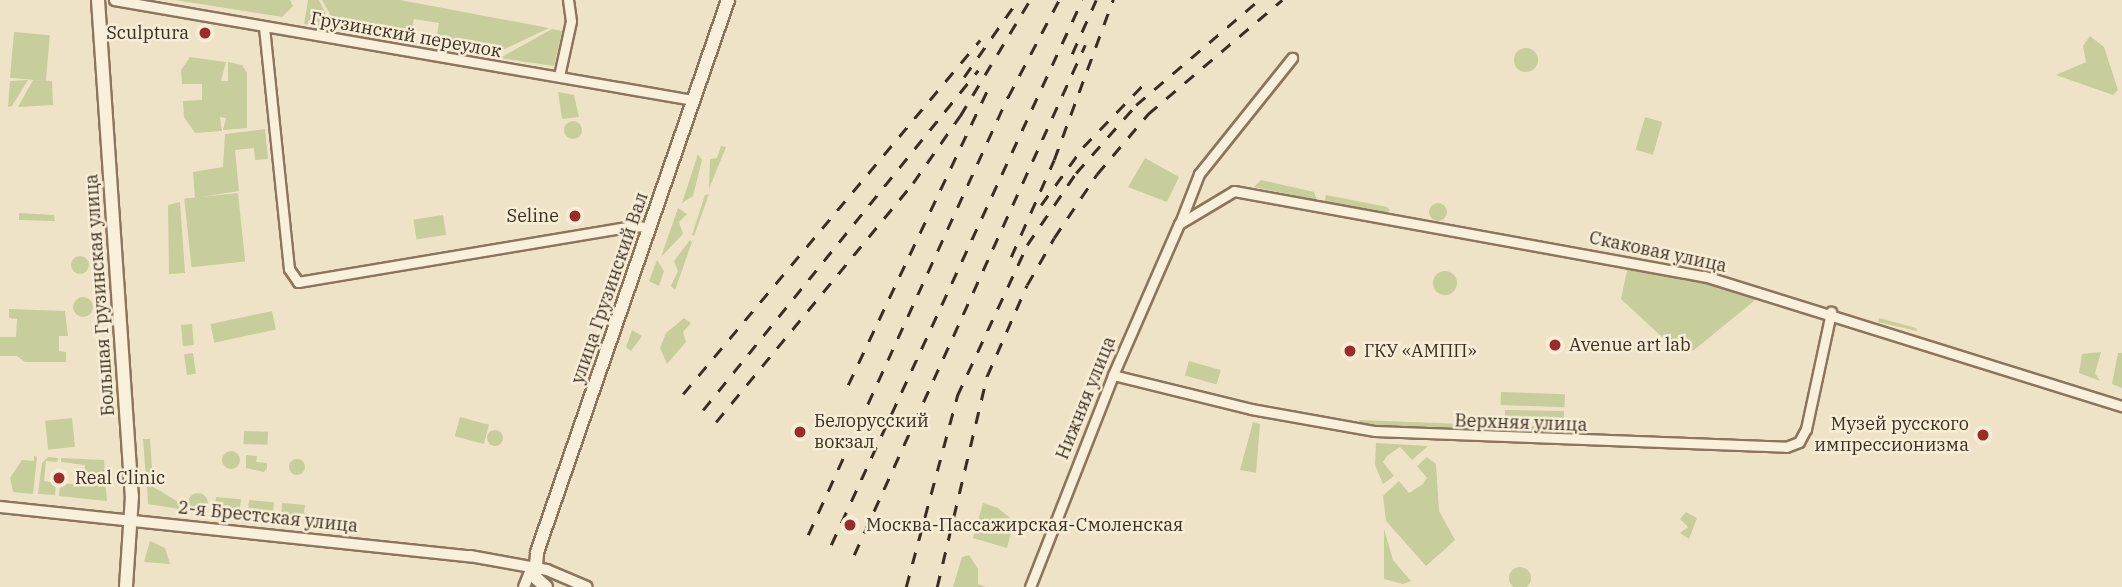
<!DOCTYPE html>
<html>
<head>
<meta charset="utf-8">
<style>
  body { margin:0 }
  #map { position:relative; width:2122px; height:587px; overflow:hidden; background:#efe3c7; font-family:"IBM Plex Serif",serif }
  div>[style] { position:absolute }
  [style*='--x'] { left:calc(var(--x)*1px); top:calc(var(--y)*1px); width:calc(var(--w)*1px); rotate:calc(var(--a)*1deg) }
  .green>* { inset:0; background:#c7cd9b; transform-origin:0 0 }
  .round { border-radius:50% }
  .roads { filter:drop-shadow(2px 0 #8b755c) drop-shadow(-2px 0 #8b755c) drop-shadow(0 2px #8b755c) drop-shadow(0 -2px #8b755c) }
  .minor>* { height:9px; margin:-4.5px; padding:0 4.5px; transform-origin:4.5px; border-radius:4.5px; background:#f9f0db }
  .tertiary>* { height:10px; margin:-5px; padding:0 5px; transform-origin:5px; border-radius:5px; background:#f9f0db }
  .secondary>* { height:12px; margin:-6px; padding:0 6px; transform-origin:6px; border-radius:6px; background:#f9f0db }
  .rail>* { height:2.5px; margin-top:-1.25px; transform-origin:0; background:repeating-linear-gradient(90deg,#3b2d20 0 12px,transparent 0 24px) }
  .dots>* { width:19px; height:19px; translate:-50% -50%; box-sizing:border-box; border:4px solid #f6edd7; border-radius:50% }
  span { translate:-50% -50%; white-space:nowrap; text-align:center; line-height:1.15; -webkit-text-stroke:5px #f6edd7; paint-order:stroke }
  .poi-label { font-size:18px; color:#3b2d20 }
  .right { translate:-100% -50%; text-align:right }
  .left { translate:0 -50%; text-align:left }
  .street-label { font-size:18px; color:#3b2d20 }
</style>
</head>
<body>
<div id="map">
  <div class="green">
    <div style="clip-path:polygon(175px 0,290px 0,293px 6px,282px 17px)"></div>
    <div style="clip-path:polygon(308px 0,319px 0,333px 29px,304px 24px)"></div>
    <div style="clip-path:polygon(322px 0,400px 0,549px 28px,490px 56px,435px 46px,439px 23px,414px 19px,409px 41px,339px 30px)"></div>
    <div style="clip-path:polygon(552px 29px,562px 31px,554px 66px,500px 58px)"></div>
    <div style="left:14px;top:32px;width:36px;height:46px;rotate:5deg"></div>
    <div style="clip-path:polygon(2090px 36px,2104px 47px,2118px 90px,2113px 95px,2056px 75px,2086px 62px,2083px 46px)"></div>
    <div class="round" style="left:1514px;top:48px;width:24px;height:24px"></div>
    <div style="clip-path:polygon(190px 57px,226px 62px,221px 81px,228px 81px,228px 62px,242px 65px,247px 73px,247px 128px,223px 130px,226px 118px,220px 117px,222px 131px,195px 133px,184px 117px,183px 101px,202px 100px,202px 84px,182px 84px,181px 70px)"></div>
    <div style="clip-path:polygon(28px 80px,12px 106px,8px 107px,10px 81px)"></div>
    <div style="clip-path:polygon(33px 80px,52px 81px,53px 105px,18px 107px)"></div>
    <div style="clip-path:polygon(558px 92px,574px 95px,579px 117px,562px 119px)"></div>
    <div style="left:1645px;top:117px;width:18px;height:34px;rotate:16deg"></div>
    <div class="round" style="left:564px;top:121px;width:18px;height:18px"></div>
    <div style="clip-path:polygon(265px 129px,268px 159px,255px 160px,254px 148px,235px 150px,239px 191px,195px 198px,193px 172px,223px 167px,225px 134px)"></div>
    <div style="clip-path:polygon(721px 146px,726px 147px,709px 189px,710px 159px,717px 158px)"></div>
    <div style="clip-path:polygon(698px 154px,702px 160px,693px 196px,682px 203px)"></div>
    <div style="clip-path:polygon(1145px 158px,1179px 177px,1167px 202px,1128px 187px)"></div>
    <div style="clip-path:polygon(1261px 180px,1314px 192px,1317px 200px,1254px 187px)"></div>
    <div style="left:238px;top:193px;width:69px;height:54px;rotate:84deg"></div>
    <div style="clip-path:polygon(709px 194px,694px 236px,692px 235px,705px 195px)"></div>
    <div style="clip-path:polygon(1326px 195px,1387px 207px,1390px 210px,1384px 214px,1324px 204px)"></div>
    <div style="clip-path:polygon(180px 202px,185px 273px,169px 274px,168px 205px)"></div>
    <div class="round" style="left:1429px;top:203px;width:18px;height:18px"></div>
    <div style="clip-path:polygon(678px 208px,687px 214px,679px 222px,683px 234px,661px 257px)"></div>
    <div style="clip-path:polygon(19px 213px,54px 215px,55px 221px,19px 220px)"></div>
    <div style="left:443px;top:215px;width:20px;height:30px;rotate:81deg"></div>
    <div style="clip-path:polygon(690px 240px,692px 242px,675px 290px,671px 286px,678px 271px,674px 261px)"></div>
    <div class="round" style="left:71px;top:256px;width:18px;height:18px"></div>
    <div style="clip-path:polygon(657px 260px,664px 271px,659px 286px,649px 281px)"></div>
    <div style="clip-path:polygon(1628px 266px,1755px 294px,1754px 301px,1694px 350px,1686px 351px,1675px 349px,1621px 299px)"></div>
    <div class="round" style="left:1433px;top:271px;width:24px;height:24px"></div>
    <div class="round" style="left:73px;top:297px;width:20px;height:20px"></div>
    <div style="clip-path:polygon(9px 309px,65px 311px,68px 336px,59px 336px,59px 351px,66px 352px,66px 362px,25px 362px,17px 356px,0 356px,0 337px,16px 337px,17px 319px,9px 318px)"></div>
    <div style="left:272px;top:311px;width:19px;height:63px;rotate:78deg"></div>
    <div style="clip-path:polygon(684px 318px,691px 323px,683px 332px,686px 342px,667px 364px,660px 348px,666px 333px)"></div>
    <div style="clip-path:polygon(1879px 318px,1916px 328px,1917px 331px,1878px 322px)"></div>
    <div style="left:192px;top:324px;width:21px;height:11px;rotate:85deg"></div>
    <div style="clip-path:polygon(632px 330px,642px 336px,631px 351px,626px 347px)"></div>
    <div style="clip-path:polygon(2101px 352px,2095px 373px,2100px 381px,2079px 373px,2082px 354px)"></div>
    <div style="left:193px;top:353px;width:21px;height:9px;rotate:82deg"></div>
    <div style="clip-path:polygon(2118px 353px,2122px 353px,2122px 388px,2112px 384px)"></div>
    <div style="left:1189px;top:361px;width:33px;height:15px;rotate:16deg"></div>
    <div style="left:1501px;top:392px;width:64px;height:13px;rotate:2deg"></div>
    <div style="left:1505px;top:410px;width:59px;height:12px;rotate:1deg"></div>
    <div style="left:460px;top:417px;width:30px;height:20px;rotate:15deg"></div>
    <div style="left:72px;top:418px;width:29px;height:27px;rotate:84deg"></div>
    <div style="clip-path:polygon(1359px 420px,1490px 425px,1490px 431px,1360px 425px)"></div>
    <div style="clip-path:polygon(1253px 422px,1260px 424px,1256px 473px,1240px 470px)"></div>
    <div style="left:1495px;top:425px;width:72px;height:6px;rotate:2deg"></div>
    <div class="round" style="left:487px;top:430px;width:16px;height:16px"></div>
    <div style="left:244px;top:431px;width:24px;height:13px;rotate:2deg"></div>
    <div style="clip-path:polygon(143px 439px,150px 439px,153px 483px,146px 479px)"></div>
    <div style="clip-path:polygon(1376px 443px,1428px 446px,1412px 460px,1400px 447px,1387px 456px,1383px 462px,1394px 476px,1383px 484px,1375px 465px)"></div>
    <div class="round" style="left:222px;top:451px;width:18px;height:18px"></div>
    <div style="clip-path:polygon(246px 455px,257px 456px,256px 462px,267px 463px,267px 468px,264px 472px,246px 468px)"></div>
    <div style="clip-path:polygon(34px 456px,37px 457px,33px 494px,13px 492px,10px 478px,22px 460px,34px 461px)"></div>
    <div style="clip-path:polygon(48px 457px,58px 458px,57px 462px,46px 461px,44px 481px,56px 483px,55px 495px,38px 494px,42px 463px)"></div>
    <div style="clip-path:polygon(1427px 457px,1436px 464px,1439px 511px,1455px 540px,1426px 566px,1386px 521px,1383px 496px,1399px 481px,1409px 493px,1423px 484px,1427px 478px,1417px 466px)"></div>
    <div style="clip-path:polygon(61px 458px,104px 460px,107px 501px,59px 496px,60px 483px,83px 485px,85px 465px,61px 462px)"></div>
    <div class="round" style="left:289px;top:459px;width:16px;height:16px"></div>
    <div style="clip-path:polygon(147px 483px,180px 503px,179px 509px,148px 504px)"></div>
    <div class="round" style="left:188px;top:493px;width:20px;height:20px"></div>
    <div style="left:216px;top:497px;width:25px;height:15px;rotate:5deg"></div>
    <div style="left:249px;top:500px;width:25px;height:15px;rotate:5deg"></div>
    <div style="clip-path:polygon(282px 503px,305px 505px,304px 513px,313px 516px,312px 521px,281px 518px)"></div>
    <div style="clip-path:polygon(983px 503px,998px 508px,1014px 521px,1007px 548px,973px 538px)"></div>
    <div style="clip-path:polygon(1686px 512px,1697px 518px,1689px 539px,1680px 533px,1688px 527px,1680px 519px)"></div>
    <div style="clip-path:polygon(1384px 529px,1393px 560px,1411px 581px,1403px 584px,1384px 579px)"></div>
    <div style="clip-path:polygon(150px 541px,165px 548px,170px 564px,144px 562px)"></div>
    <div style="clip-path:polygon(969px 555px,978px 569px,978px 584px,986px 587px,953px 587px,962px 557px)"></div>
    <div class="round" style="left:1509px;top:567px;width:22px;height:22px"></div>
  </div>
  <div class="roads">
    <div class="minor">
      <div style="--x:114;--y:0;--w:588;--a:9.8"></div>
      <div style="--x:264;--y:27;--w:243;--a:84.1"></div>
      <div style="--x:289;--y:269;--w:16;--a:55"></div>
      <div style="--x:298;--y:282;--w:341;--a:-9.5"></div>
      <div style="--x:634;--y:226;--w:16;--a:4"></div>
      <div style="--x:559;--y:76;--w:56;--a:-77.7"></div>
      <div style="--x:571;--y:21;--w:21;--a:-98"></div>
      <div style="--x:1180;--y:223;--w:53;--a:-68.8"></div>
      <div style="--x:1199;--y:174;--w:149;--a:-51.3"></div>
      <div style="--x:1113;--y:375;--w:142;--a:13.8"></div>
      <div style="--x:1251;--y:409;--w:126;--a:10.1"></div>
      <div style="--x:1375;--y:431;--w:411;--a:2.2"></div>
      <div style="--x:1786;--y:447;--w:14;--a:-21"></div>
      <div style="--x:1799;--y:442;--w:15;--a:-62"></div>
      <div style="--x:1806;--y:429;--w:120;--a:-77.9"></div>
      <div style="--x:1030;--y:587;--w:228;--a:-68.6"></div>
      <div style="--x:1113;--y:375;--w:165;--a:-66.4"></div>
      <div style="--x:1179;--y:224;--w:64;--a:-31"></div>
      <div style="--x:1234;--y:191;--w:478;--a:10.3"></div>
      <div style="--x:1704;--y:276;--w:438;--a:17.3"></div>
    </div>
    <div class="tertiary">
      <div style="--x:0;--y:507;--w:473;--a:6"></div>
      <div style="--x:470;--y:556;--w:78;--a:10.3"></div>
      <div style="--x:547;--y:570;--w:43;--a:23"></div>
      <div style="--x:524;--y:587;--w:22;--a:-68"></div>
    </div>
    <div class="secondary">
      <div style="--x:98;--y:0;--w:497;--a:86.1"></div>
      <div style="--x:132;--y:496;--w:91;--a:93.8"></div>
      <div style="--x:546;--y:587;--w:15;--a:-138"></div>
      <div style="--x:535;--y:577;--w:25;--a:-85"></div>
      <div style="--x:537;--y:552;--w:584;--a:-70.91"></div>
    </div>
  </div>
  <div class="rail">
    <div style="--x:1072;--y:54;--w:59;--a:-66"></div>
    <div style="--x:964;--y:77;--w:94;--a:-55"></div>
    <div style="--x:1041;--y:205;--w:72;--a:-54.1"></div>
    <div style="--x:1083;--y:147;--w:85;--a:-46"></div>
    <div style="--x:1011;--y:257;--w:106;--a:-66.1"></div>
    <div style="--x:1054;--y:160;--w:171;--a:-69.8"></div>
    <div style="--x:848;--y:385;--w:334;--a:-64.7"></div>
    <div style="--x:683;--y:394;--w:462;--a:-50"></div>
    <div style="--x:703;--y:410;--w:437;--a:-51"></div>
    <div style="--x:716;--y:422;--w:310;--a:-50.5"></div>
    <div style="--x:913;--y:183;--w:82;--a:-55"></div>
    <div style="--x:960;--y:116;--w:135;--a:-58.9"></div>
    <div style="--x:808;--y:535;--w:482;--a:-65.5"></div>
    <div style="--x:1008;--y:97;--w:110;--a:-62.3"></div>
    <div style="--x:831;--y:545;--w:600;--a:-65.27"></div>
    <div style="--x:854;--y:555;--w:560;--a:-65.63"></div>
    <div style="--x:906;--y:587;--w:198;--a:-75"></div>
    <div style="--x:957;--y:396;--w:166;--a:-65.1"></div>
    <div style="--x:1027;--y:245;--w:87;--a:-55.8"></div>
    <div style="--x:1076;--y:173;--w:91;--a:-48.6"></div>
    <div style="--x:1136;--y:105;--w:162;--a:-40.5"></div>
    <div style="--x:937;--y:587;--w:217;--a:-76.7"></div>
    <div style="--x:987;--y:376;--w:99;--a:-66.3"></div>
    <div style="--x:1027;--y:285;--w:54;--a:-60.1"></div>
    <div style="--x:1054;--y:238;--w:77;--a:-56.1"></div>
    <div style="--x:1097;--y:174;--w:79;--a:-49.6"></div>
    <div style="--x:1148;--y:114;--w:176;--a:-40.4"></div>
  </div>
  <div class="dots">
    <div style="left:205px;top:33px;background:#9a2c2c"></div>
    <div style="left:575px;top:216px;background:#9a2c2c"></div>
    <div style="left:1555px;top:345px;background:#9a2c2c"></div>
    <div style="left:1350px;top:351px;background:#9a2c2c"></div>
    <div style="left:800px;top:432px;background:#9a2c2c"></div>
    <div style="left:1983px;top:435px;background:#9a2c2c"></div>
    <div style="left:59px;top:478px;background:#9a2c2c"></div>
    <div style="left:850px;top:525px;background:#9a2c2c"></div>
  </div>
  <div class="poi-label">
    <span class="right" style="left:189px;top:33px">Sculptura</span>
    <span class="right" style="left:559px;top:216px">Seline</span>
    <span class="left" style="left:1569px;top:345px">Avenue art lab</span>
    <span class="left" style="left:1364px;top:351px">ГКУ «АМПП»</span>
    <span class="left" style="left:814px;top:432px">Белорусский<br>вокзал</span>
    <span class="right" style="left:1969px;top:435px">Музей русского<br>импрессионизма</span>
    <span class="left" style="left:75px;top:478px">Real Clinic</span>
    <span class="left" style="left:866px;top:525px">Москва-Пассажирская-Смоленская</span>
  </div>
  <div class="street-label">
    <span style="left:406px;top:35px;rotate:10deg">Грузинский переулок</span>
    <span style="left:1658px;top:252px;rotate:12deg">Скаковая улица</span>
    <span style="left:610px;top:288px;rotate:-71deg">улица Грузинский Вал</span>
    <span style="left:100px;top:295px;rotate:-94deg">Большая Грузинская улица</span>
    <span style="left:1086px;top:398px;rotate:-68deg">Нижняя улица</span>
    <span style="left:1521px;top:423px;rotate:2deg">Верхняя улица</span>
    <span style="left:268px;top:517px;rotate:6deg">2-я Брестская улица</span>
  </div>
</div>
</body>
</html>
